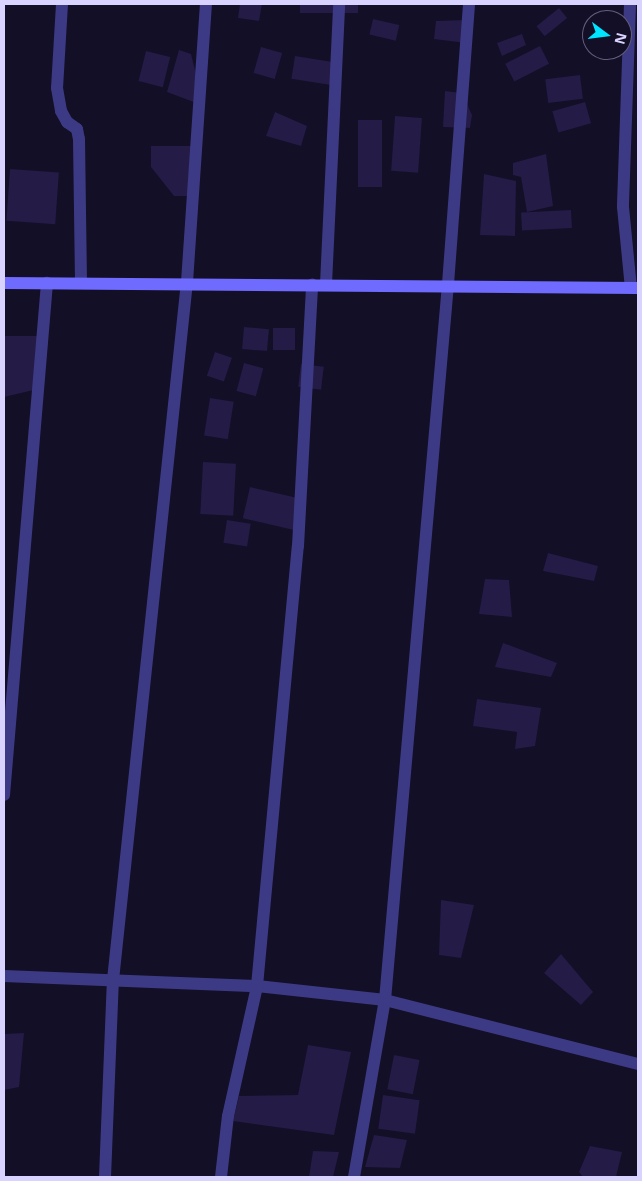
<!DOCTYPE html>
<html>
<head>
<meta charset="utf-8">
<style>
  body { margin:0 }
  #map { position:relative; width:642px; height:1181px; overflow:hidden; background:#130f26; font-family:"Noto Sans",sans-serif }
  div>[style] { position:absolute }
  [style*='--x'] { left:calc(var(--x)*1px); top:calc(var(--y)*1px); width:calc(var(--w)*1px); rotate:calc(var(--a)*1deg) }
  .building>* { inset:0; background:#241b47; transform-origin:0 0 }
  .minor>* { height:12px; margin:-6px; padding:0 6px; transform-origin:6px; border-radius:6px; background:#3d3a85 }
  .secondary>* { height:12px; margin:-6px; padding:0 6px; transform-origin:6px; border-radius:6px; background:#6f6bff }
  span { translate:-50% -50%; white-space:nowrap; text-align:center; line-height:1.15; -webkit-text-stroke:5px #130f26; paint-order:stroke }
  .frame { position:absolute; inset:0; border:5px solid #d9d4ff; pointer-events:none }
  .north { position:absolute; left:582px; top:10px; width:50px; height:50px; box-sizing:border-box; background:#130f26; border:1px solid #625e7d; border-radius:50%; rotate:105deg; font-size:14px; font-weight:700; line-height:20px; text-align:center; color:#d9d4ff }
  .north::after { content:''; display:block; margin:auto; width:18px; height:22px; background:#00e5ff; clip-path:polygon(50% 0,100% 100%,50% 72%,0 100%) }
</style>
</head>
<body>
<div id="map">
  <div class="building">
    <div style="clip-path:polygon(240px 4px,262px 4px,259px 21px,238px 18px)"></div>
    <div style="left:300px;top:4px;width:58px;height:9px"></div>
    <div style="left:559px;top:8px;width:13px;height:29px;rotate:51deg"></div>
    <div style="left:373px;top:19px;width:27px;height:16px;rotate:13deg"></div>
    <div style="clip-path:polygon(467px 20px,466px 43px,434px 39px,436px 21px)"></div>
    <div style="clip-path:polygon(522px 34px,526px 45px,502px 56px,497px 43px)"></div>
    <div style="left:540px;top:46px;width:20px;height:39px;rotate:63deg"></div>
    <div style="left:261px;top:47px;width:22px;height:27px;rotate:16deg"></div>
    <div style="clip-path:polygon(179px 50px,191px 54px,200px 90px,199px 104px,167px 92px)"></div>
    <div style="left:146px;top:51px;width:25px;height:31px;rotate:14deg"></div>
    <div style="left:295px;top:56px;width:43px;height:23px;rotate:9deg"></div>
    <div style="left:580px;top:75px;width:24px;height:35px;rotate:83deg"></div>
    <div style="clip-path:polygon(445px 91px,462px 93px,472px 115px,470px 128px,443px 127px)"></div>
    <div style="left:585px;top:102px;width:22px;height:34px;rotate:74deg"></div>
    <div style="clip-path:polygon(275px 112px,307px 126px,301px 146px,266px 136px)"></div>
    <div style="left:395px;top:116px;width:27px;height:55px;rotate:4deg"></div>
    <div style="left:358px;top:120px;width:24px;height:67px"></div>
    <div style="clip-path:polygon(151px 146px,193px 146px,193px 196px,174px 196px,151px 167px)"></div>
    <div style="clip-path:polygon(546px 154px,553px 206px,527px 212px,521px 177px,513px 175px,513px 163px)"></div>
    <div style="left:10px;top:169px;width:49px;height:52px;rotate:4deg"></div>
    <div style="clip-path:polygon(484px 174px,516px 181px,515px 236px,480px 235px)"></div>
    <div style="left:571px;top:210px;width:18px;height:50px;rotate:87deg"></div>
    <div style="left:244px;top:327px;width:25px;height:22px;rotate:5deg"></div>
    <div style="left:273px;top:328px;width:22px;height:22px"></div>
    <div style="clip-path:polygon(4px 336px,42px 336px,38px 389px,4px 397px)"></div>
    <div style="left:215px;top:352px;width:18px;height:25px;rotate:19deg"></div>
    <div style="left:244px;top:363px;width:20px;height:29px;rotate:15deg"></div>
    <div style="left:301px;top:364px;width:23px;height:23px;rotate:7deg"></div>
    <div style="left:210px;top:398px;width:24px;height:38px;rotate:9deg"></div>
    <div style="left:203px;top:462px;width:33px;height:52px;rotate:3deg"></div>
    <div style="left:250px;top:487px;width:57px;height:32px;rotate:13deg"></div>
    <div style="left:227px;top:520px;width:24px;height:23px;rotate:9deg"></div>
    <div style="clip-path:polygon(548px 553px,598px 566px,594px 581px,543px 571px)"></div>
    <div style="clip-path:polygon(485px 579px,509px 580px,512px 617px,479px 614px)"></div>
    <div style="clip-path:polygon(503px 643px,557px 663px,551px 677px,495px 667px)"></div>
    <div style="clip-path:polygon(477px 699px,541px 708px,535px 746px,515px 749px,517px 732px,473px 726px)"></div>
    <div style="clip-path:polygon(441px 900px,474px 905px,461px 958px,439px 955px)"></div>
    <div style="clip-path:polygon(561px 954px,593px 992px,581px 1005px,544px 973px)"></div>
    <div style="clip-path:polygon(24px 1033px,19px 1087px,4px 1090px,4px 1034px)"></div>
    <div style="clip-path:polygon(308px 1045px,351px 1052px,334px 1135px,233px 1121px,239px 1096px,298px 1095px)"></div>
    <div style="left:394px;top:1055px;width:26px;height:35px;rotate:11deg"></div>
    <div style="left:383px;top:1095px;width:37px;height:34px;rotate:8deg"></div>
    <div style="clip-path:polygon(374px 1135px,407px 1140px,400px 1168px,365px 1167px)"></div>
    <div style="clip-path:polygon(590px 1146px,622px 1152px,616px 1177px,583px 1177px,579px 1172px)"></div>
    <div style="clip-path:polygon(313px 1151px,339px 1152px,333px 1177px,309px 1177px)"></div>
  </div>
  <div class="minor">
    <div style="--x:62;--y:4;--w:84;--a:93.4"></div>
    <div style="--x:57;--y:88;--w:23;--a:80"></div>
    <div style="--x:61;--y:111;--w:13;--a:61"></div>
    <div style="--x:67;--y:122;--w:12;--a:35"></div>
    <div style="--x:77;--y:129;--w:10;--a:79"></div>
    <div style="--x:79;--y:139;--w:144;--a:89.2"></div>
    <div style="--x:630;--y:4;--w:203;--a:92"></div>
    <div style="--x:623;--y:207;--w:81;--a:84.4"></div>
    <div style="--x:326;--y:284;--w:280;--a:-87.3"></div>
    <div style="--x:4;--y:795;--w:514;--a:-85.2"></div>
    <div style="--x:4;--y:976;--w:253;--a:2.3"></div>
    <div style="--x:257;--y:986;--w:129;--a:6.2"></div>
    <div style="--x:385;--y:1000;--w:261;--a:14.2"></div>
    <div style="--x:105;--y:1177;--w:197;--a:-87.7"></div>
    <div style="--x:113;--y:980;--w:702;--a:-83.95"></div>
    <div style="--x:187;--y:282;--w:279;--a:-86.1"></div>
    <div style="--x:221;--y:1177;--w:61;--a:-83.5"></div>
    <div style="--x:228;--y:1116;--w:133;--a:-77.4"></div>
    <div style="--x:257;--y:986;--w:442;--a:-84.7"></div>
    <div style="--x:298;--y:546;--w:262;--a:-86.9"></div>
    <div style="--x:354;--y:1177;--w:180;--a:-80.1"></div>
    <div style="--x:385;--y:1000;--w:719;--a:-84.97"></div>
    <div style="--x:448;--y:284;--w:281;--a:-85.7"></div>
  </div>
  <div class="secondary">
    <div style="--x:4;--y:283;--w:634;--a:0.45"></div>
  </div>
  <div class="frame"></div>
  <div class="north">N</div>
</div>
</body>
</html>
